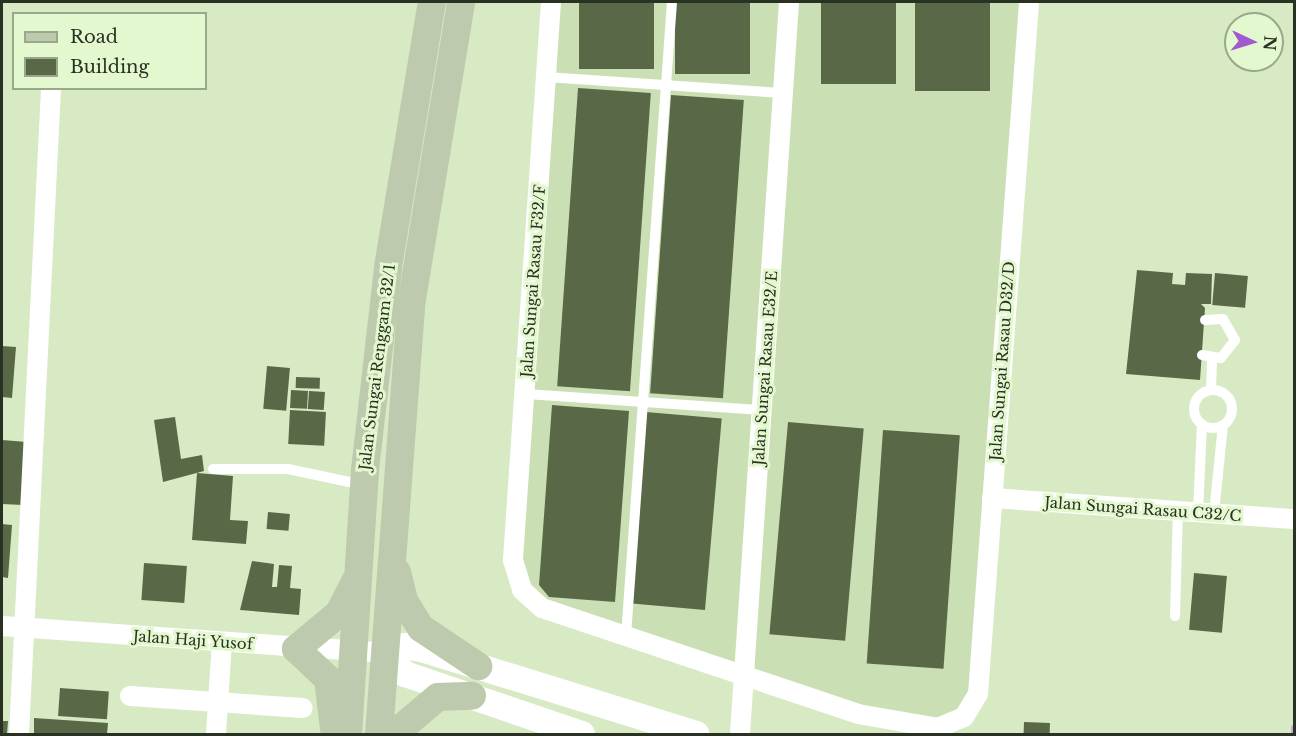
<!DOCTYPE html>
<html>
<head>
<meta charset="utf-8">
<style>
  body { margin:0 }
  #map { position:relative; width:1296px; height:736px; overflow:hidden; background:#d7eac4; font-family:"Libre Baskerville",serif }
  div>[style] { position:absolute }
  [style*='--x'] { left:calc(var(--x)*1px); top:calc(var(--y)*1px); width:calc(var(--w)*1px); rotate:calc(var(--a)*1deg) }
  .built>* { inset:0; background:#cadfb3 }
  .stream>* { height:6px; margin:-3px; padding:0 3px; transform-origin:3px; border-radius:3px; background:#cea1f2 }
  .building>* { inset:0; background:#596947; transform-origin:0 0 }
  .service>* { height:10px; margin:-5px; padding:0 5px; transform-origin:5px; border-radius:5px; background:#fff }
  .service>.ring { margin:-5px; padding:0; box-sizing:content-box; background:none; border:10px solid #fff; border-radius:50% }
  .minor>* { height:20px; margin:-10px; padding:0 10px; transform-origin:10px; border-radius:10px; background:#fff }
  .tertiary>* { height:26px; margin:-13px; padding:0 13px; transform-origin:13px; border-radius:13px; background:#fff }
  .secondary>* { height:28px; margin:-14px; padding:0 14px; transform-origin:14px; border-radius:14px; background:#becaad }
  span { translate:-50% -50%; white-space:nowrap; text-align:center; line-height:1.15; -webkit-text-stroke:6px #e4f8d0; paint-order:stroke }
  .street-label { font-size:15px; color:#293122 }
  .frame { position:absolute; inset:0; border:3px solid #293122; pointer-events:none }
  .legend { position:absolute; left:12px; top:12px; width:195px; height:78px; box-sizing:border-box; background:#e4f8d0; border:2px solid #99a88a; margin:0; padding:8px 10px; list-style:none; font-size:18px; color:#293122 }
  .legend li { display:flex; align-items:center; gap:12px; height:30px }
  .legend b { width:30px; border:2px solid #99a88a }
  .north { position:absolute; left:1224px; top:12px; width:60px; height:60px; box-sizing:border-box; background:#e4f8d0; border:2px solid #99a88a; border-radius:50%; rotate:94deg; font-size:16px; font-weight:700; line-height:24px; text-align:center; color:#293122 }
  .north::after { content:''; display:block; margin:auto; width:21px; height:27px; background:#9e5ace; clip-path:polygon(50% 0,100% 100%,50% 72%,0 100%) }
</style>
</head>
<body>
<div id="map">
  <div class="built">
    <div style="clip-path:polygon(560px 2px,1021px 2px,971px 687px,957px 710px,939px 719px,867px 708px,549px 603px,529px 587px,520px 556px)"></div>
  </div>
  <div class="stream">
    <div style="--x:1294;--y:734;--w:6;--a:-90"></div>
  </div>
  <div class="building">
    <div style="left:579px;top:2px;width:75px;height:67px"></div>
    <div style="left:675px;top:2px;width:75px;height:72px"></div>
    <div style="left:821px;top:2px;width:75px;height:82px"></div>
    <div style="left:915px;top:2px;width:75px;height:89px"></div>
    <div style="left:578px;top:88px;width:73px;height:299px;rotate:4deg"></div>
    <div style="left:671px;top:95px;width:73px;height:299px;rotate:4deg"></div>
    <div style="clip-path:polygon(1137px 270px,1173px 273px,1172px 284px,1185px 285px,1186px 273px,1212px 274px,1211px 304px,1201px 304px,1205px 308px,1200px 380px,1126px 374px)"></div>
    <div style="left:1215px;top:273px;width:33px;height:32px;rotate:5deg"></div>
    <div style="clip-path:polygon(2px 346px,16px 347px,12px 398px,2px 397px)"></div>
    <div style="left:267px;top:366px;width:23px;height:43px;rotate:5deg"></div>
    <div style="left:296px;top:377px;width:24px;height:11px;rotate:2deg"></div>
    <div style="left:291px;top:390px;width:17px;height:18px;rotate:3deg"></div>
    <div style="left:309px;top:391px;width:16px;height:18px;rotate:4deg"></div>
    <div style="clip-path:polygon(552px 405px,629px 411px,615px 602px,549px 597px,539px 585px)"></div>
    <div style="left:290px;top:410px;width:36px;height:34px;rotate:3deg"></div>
    <div style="left:646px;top:412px;width:76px;height:192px;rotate:5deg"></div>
    <div style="clip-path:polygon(175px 417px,181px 459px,202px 455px,204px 471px,163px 482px,154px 420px)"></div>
    <div style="left:788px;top:422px;width:76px;height:213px;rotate:5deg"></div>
    <div style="left:883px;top:430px;width:77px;height:234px;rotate:4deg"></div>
    <div style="clip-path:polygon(2px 440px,27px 442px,23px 505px,2px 504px)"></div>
    <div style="clip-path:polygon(197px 473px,233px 476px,230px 520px,248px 521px,246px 544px,192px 540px)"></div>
    <div style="left:268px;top:512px;width:22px;height:17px;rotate:5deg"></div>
    <div style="clip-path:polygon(2px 524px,12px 525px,8px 578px,2px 577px)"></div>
    <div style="clip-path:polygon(252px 561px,274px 564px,272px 587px,277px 587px,279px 565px,292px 566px,290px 588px,301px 589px,299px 615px,240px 610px)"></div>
    <div style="left:144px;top:563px;width:43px;height:37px;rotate:4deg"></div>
    <div style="left:1194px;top:573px;width:33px;height:57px;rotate:5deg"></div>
    <div style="left:60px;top:688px;width:49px;height:28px;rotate:4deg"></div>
    <div style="clip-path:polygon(34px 718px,108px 723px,107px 734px,34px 734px)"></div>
    <div style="clip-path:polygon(2px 721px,8px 721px,7px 734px,2px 734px)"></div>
    <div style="left:1024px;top:722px;width:26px;height:12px;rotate:2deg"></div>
  </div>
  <div class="service">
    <div style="--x:546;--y:77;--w:238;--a:3.9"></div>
    <div style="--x:1202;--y:355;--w:19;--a:9"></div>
    <div style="--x:1221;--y:358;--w:23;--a:-52"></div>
    <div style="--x:1235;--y:340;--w:24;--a:-120"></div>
    <div style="--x:1223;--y:319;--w:18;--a:177"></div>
    <div style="--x:1211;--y:390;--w:31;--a:-88"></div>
    <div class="ring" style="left:1194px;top:390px;width:28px;height:28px"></div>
    <div style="--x:526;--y:394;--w:237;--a:3.9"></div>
    <div style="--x:213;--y:469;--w:75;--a:0"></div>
    <div style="--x:288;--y:469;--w:77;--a:12"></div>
    <div style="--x:1198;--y:512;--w:88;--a:-87.4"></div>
    <div style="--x:1214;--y:513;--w:88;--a:-84.2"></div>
    <div style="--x:1175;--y:616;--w:105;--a:-88.4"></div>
    <div style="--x:626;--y:636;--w:636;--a:-85.85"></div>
  </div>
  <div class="minor">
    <div style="--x:551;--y:2;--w:559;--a:93.9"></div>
    <div style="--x:513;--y:560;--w:31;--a:73"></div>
    <div style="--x:522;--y:590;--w:27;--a:42"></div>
    <div style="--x:542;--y:608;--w:333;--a:18.5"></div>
    <div style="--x:858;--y:714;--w:81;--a:9.9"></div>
    <div style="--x:938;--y:728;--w:28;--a:-23"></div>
    <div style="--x:964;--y:717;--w:27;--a:-59"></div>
    <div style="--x:978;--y:694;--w:694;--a:-85.78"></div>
    <div style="--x:992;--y:498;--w:303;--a:4"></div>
    <div style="--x:2;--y:626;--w:384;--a:4"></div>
    <div style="--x:130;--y:696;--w:173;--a:4"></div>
    <div style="--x:19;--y:734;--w:647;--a:-87.16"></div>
    <div style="--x:216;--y:734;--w:92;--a:-86.3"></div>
    <div style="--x:740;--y:734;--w:734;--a:-86.17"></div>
  </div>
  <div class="tertiary">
    <div style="--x:582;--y:734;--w:187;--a:-161.3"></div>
    <div style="--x:405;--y:674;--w:29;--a:-134"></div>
    <div style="--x:385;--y:653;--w:21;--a:-19"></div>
    <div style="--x:405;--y:646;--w:20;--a:11"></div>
    <div style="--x:425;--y:650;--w:284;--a:17.2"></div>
  </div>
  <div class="secondary">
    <div style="--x:397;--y:572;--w:30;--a:76"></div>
    <div style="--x:404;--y:601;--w:32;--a:58"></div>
    <div style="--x:421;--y:628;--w:69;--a:33.7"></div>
    <div style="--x:334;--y:729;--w:50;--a:-96.8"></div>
    <div style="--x:328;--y:679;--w:44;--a:-136.8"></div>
    <div style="--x:296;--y:649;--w:56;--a:-39.9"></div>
    <div style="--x:339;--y:613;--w:35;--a:-63"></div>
    <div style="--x:348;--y:734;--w:265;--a:-86.3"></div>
    <div style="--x:365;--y:470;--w:204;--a:-83.5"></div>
    <div style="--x:388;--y:267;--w:269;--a:-80.6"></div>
    <div style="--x:379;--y:734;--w:436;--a:-85.7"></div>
    <div style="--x:412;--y:299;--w:301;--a:-80.6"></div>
    <div style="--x:394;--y:734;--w:57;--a:-40.1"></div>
    <div style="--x:438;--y:697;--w:34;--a:-2"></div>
  </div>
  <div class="street-label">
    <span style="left:533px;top:281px;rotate:-86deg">Jalan Sungai Rasau F32/F</span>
    <span style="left:1002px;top:361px;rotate:-86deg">Jalan Sungai Rasau D32/D</span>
    <span style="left:377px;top:367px;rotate:-83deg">Jalan Sungai Renggam 32/1</span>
    <span style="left:765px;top:368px;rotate:-86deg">Jalan Sungai Rasau E32/E</span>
    <span style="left:1143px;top:509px;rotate:4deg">Jalan Sungai Rasau C32/C</span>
    <span style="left:193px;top:640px;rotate:4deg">Jalan Haji Yusof</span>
  </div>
  <div class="frame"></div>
  <ul class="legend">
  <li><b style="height:8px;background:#becaad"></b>Road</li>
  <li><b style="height:16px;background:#596947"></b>Building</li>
  </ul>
  <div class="north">N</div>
</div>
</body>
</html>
